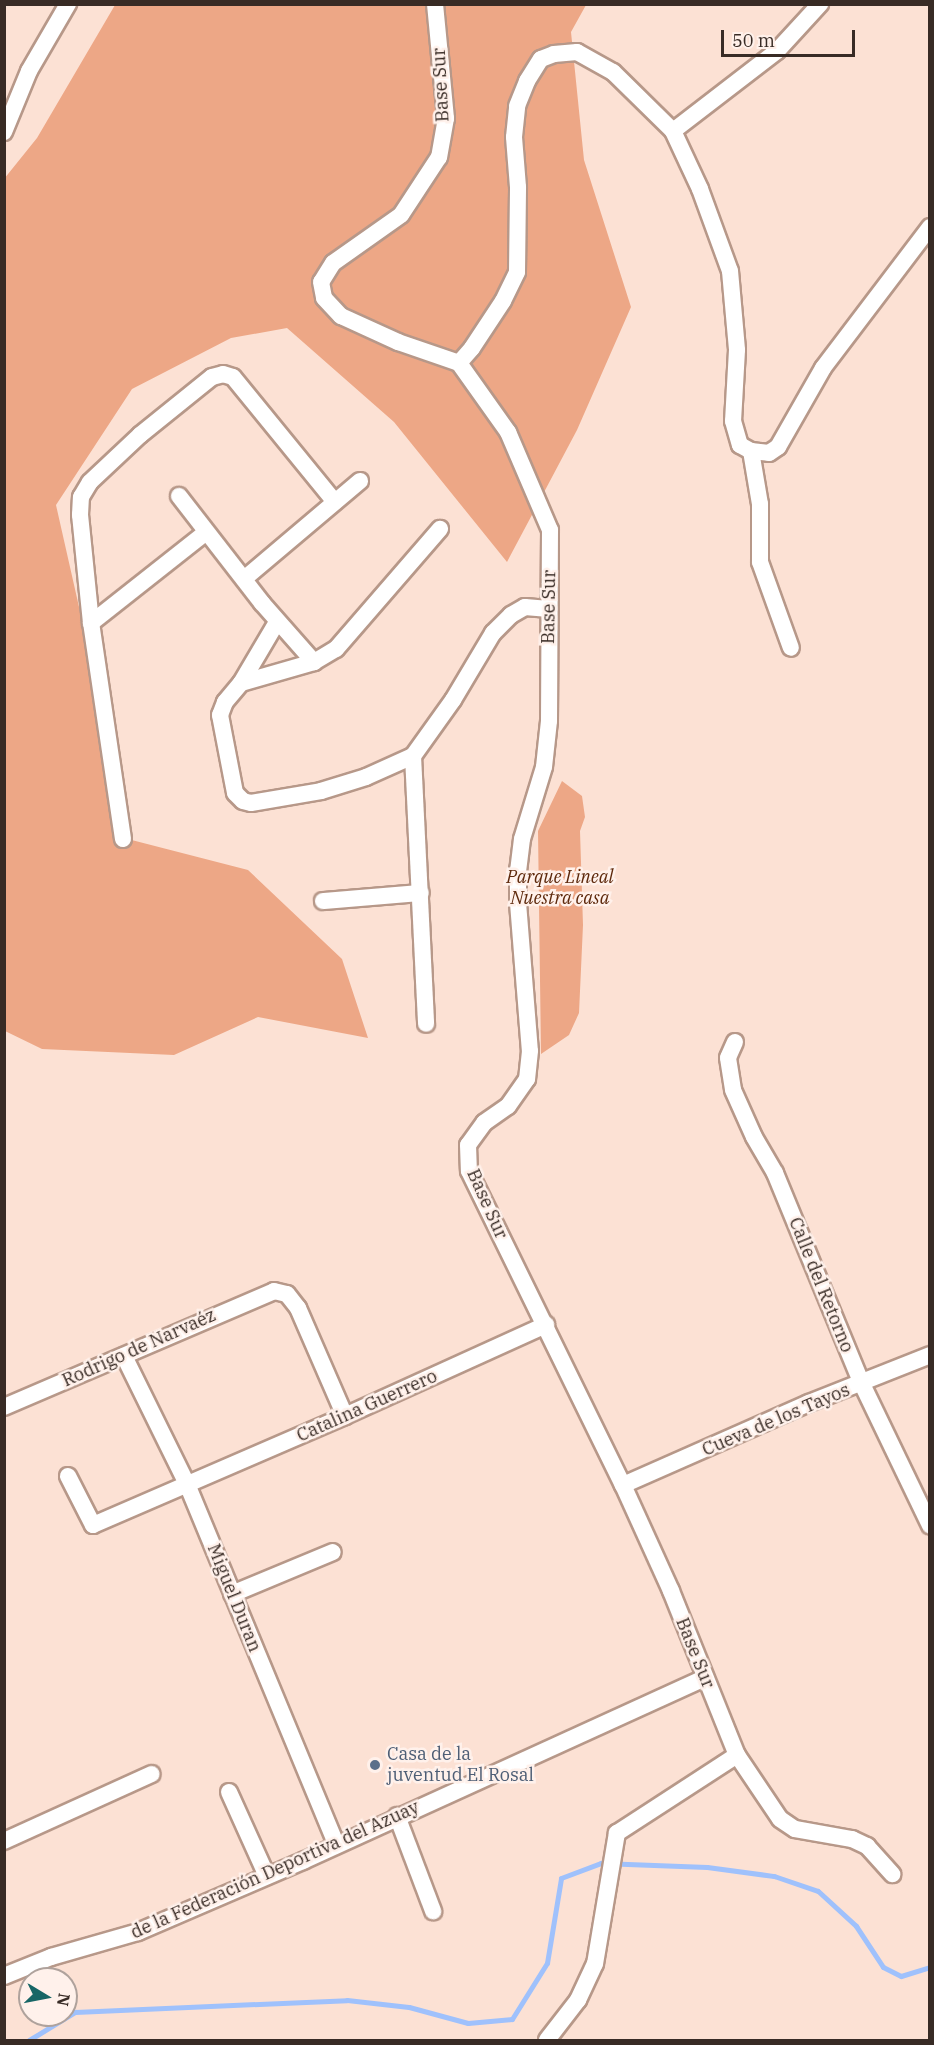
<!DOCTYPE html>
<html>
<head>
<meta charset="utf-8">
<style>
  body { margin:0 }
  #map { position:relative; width:934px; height:2045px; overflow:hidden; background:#fce1d4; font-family:"IBM Plex Serif",serif }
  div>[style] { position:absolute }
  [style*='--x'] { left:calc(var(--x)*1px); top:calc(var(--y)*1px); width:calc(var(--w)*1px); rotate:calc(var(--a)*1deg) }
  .green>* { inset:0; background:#eda786 }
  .stream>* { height:5px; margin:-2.5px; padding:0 2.5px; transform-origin:2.5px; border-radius:2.5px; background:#9fc1fc }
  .roads { filter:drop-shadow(2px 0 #b79889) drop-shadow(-2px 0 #b79889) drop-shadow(0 2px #b79889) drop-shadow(0 -2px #b79889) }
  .minor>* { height:16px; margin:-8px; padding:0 8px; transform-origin:8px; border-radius:8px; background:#fff }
  .dots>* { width:16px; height:16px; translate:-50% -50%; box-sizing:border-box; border:3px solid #fff1eb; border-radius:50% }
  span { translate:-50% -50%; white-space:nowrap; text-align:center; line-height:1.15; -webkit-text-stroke:5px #fff1eb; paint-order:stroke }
  .street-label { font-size:18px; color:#382b25 }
  .park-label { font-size:18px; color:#5e290c; font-style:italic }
  .service-label { font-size:18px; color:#4e5e75 }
  .left { translate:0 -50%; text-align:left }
  .frame { position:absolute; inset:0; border:6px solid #382b25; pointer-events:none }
  .north { position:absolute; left:18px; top:1967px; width:60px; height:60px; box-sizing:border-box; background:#fff1eb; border:2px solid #afa29c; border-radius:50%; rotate:100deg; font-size:16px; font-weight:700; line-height:24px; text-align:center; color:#382b25 }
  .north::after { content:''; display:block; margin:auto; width:21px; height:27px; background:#176666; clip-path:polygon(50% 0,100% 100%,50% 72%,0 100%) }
  .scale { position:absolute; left:721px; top:30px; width:134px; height:27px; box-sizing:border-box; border:3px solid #382b25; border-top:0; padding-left:8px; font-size:18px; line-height:21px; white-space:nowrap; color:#382b25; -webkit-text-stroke:4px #fff1eb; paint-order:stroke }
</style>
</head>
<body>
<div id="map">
  <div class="green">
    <div style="clip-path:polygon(115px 5px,586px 5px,571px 32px,584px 160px,631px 307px,577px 430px,507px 562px,394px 422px,287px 328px,231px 338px,132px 389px,56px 505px,91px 660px,120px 837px,248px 870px,342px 959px,368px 1038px,258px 1017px,174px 1055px,42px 1049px,5px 1031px,4px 179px,37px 138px)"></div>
    <div style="clip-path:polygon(562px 781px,582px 796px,585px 817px,580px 831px,583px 925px,579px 1013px,569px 1035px,541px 1054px,538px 831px)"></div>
  </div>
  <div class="stream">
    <div style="--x:29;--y:2040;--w:54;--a:-31.3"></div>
    <div style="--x:75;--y:2012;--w:272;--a:-2.5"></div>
    <div style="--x:347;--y:2000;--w:62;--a:6.4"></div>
    <div style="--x:409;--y:2007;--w:61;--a:15.2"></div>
    <div style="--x:468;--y:2023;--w:44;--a:-5.2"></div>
    <div style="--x:512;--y:2019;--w:66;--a:-58"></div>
    <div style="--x:547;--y:1963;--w:86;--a:-80.6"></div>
    <div style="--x:561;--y:1878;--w:43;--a:-20.6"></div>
    <div style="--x:601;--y:1863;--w:106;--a:2.2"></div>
    <div style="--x:707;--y:1867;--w:68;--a:7.7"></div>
    <div style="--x:774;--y:1876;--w:46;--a:18.8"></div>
    <div style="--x:818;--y:1891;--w:52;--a:42.6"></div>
    <div style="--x:856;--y:1926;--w:49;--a:56.6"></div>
    <div style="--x:883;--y:1967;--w:20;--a:27"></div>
    <div style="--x:901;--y:1976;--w:30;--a:-17"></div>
  </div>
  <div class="roads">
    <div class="minor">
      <div style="--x:435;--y:4;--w:115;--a:84.5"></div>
      <div style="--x:446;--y:118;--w:40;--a:100"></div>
      <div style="--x:439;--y:157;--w:69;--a:123.2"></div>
      <div style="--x:401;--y:215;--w:83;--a:144.8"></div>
      <div style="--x:333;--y:263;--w:22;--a:122"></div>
      <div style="--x:321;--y:282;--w:16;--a:79"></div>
      <div style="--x:324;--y:298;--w:25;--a:47"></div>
      <div style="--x:341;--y:316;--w:63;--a:24.5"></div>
      <div style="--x:398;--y:342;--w:65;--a:19"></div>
      <div style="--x:459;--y:363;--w:85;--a:54.6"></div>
      <div style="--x:508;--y:432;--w:107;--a:66.8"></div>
      <div style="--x:550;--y:530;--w:191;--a:90.3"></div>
      <div style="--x:549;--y:721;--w:46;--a:96.2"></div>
      <div style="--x:544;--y:767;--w:75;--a:107"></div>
      <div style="--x:522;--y:839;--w:31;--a:97"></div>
      <div style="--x:518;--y:870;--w:33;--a:90"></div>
      <div style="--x:518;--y:903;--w:148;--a:85.4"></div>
      <div style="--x:530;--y:1051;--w:28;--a:96"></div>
      <div style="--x:527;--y:1079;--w:33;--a:125"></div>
      <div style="--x:508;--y:1106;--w:29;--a:145"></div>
      <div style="--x:484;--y:1123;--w:27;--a:126"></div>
      <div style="--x:468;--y:1145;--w:26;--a:88"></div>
      <div style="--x:469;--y:1171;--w:350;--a:63.9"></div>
      <div style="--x:623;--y:1485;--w:116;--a:65.6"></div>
      <div style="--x:671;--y:1591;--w:177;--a:68.1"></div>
      <div style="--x:737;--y:1755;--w:77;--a:56.1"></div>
      <div style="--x:780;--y:1819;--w:18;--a:34"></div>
      <div style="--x:795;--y:1829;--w:58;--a:10"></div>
      <div style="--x:852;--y:1839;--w:17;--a:25"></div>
      <div style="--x:867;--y:1846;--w:38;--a:48"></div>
      <div style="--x:673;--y:131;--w:131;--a:-37.6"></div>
      <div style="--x:777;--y:51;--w:64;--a:-47.5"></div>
      <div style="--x:4;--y:132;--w:66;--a:-67.7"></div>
      <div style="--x:29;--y:71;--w:78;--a:-59.8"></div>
      <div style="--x:459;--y:363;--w:20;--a:-49"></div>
      <div style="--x:472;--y:348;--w:56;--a:-56.6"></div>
      <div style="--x:503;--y:301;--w:32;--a:-64"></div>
      <div style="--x:517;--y:272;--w:85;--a:-89.3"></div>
      <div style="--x:518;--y:187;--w:50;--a:-94.6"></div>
      <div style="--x:514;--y:137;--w:31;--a:-84"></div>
      <div style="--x:517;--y:106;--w:27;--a:-68"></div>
      <div style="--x:527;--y:81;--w:26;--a:-58"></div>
      <div style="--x:541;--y:59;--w:14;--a:-21"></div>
      <div style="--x:554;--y:54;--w:23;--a:-5"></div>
      <div style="--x:577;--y:52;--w:41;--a:29.1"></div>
      <div style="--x:613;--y:72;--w:84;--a:44.5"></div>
      <div style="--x:673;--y:131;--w:64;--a:65"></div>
      <div style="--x:700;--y:189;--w:87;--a:69.9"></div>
      <div style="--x:730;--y:271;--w:79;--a:84.9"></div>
      <div style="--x:737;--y:350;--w:71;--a:93.2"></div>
      <div style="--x:733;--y:421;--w:25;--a:74"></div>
      <div style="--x:740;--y:445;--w:13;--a:29"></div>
      <div style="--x:751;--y:451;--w:18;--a:6"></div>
      <div style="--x:769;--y:453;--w:11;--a:-34"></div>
      <div style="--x:778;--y:447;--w:91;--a:-60.3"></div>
      <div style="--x:823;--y:368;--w:177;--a:-52.8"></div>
      <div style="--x:751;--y:451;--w:54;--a:80.4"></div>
      <div style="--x:760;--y:504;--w:58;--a:90"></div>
      <div style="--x:760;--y:562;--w:91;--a:70.2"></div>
      <div style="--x:179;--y:496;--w:135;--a:52.2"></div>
      <div style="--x:262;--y:603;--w:79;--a:48.6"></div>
      <div style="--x:244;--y:579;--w:152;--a:-40.2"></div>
      <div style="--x:277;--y:622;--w:71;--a:120.5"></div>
      <div style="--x:241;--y:683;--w:25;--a:130"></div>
      <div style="--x:225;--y:702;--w:14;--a:111"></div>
      <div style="--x:220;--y:715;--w:79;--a:79.1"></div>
      <div style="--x:235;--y:793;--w:11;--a:45"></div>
      <div style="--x:243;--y:801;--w:8;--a:14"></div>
      <div style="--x:251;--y:803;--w:71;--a:-9.7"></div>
      <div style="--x:321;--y:791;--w:47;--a:-17.3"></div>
      <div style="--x:366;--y:777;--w:51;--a:-24.1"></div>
      <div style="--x:413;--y:756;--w:69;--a:-54.5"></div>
      <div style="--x:453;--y:700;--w:78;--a:-59.2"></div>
      <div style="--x:493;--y:633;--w:25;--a:-45"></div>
      <div style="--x:511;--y:615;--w:16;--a:-30"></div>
      <div style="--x:525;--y:607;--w:24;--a:5"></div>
      <div style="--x:91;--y:623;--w:145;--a:-38.3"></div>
      <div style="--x:241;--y:683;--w:76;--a:-16"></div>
      <div style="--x:314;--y:662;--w:26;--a:-31"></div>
      <div style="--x:336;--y:649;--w:159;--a:-49.1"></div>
      <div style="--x:413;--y:756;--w:268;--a:87.2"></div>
      <div style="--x:123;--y:839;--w:218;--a:-98.4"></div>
      <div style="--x:91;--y:623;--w:109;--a:-95.8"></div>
      <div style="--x:80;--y:515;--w:18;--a:-87"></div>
      <div style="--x:81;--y:497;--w:17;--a:-59"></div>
      <div style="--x:90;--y:482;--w:69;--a:-43.2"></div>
      <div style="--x:140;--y:435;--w:92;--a:-38.9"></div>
      <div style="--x:212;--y:377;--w:11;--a:-15"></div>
      <div style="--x:223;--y:374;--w:10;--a:17"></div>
      <div style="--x:233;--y:377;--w:161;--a:50.8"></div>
      <div style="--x:323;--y:901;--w:98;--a:-4.7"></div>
      <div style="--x:735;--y:1042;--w:17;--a:114"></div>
      <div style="--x:728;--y:1058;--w:32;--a:81"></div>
      <div style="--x:733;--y:1090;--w:51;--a:65.9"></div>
      <div style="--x:754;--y:1137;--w:42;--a:59.7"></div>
      <div style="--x:775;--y:1173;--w:228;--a:67.6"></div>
      <div style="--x:862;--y:1384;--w:157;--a:64.3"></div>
      <div style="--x:124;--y:1356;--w:143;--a:63.8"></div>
      <div style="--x:187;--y:1484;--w:390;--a:67.5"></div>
      <div style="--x:4;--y:1407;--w:294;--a:-23.2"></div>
      <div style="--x:274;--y:1291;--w:13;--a:13"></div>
      <div style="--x:287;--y:1294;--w:18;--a:52"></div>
      <div style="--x:298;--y:1308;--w:118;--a:66.5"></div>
      <div style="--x:68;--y:1476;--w:55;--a:63"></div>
      <div style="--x:93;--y:1525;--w:275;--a:-23.4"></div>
      <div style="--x:345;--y:1416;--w:221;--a:-24.4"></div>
      <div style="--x:623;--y:1485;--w:203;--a:-23.8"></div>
      <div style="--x:809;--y:1403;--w:130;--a:-21.6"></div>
      <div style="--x:232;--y:1594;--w:109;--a:-22.6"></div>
      <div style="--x:229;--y:1792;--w:92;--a:65.7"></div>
      <div style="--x:397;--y:1816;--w:102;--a:69.2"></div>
      <div style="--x:4;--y:1841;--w:162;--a:-24.4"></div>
      <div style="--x:4;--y:1976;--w:51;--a:-22"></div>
      <div style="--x:51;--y:1957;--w:91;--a:-16"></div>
      <div style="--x:138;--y:1932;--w:180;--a:-23.3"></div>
      <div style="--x:303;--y:1861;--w:442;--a:-24.5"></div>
      <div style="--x:547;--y:2040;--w:51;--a:-52.2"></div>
      <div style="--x:578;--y:2000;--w:40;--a:-65"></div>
      <div style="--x:595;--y:1964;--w:133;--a:-80.5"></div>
      <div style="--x:617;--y:1833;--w:143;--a:-33"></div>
    </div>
  </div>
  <div class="dots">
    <div style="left:375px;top:1765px;background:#5c6f8a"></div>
  </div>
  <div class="street-label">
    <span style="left:441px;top:85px;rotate:-93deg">Base Sur</span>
    <span style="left:549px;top:607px;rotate:-89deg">Base Sur</span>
    <span style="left:487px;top:1204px;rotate:66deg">Base Sur</span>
    <span style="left:821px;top:1285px;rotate:68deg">Calle del Retorno</span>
    <span style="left:139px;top:1348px;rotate:-24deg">Rodrigo de Narvaéz</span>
    <span style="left:367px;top:1406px;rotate:-24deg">Catalina Guerrero</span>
    <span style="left:776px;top:1420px;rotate:-23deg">Cueva de los Tayos</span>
    <span style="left:234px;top:1598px;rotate:68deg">Miguel Duran</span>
    <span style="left:695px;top:1653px;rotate:68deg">Base Sur</span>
    <span style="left:275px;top:1870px;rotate:-24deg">de la Federación Deportiva del Azuay</span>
  </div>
  <div class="park-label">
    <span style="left:560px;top:888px">Parque Lineal<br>Nuestra casa</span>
  </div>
  <div class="service-label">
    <span class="left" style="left:387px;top:1765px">Casa de la<br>juventud El Rosal</span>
  </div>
  <div class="frame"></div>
  <div class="north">N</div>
  <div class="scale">50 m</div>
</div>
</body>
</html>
